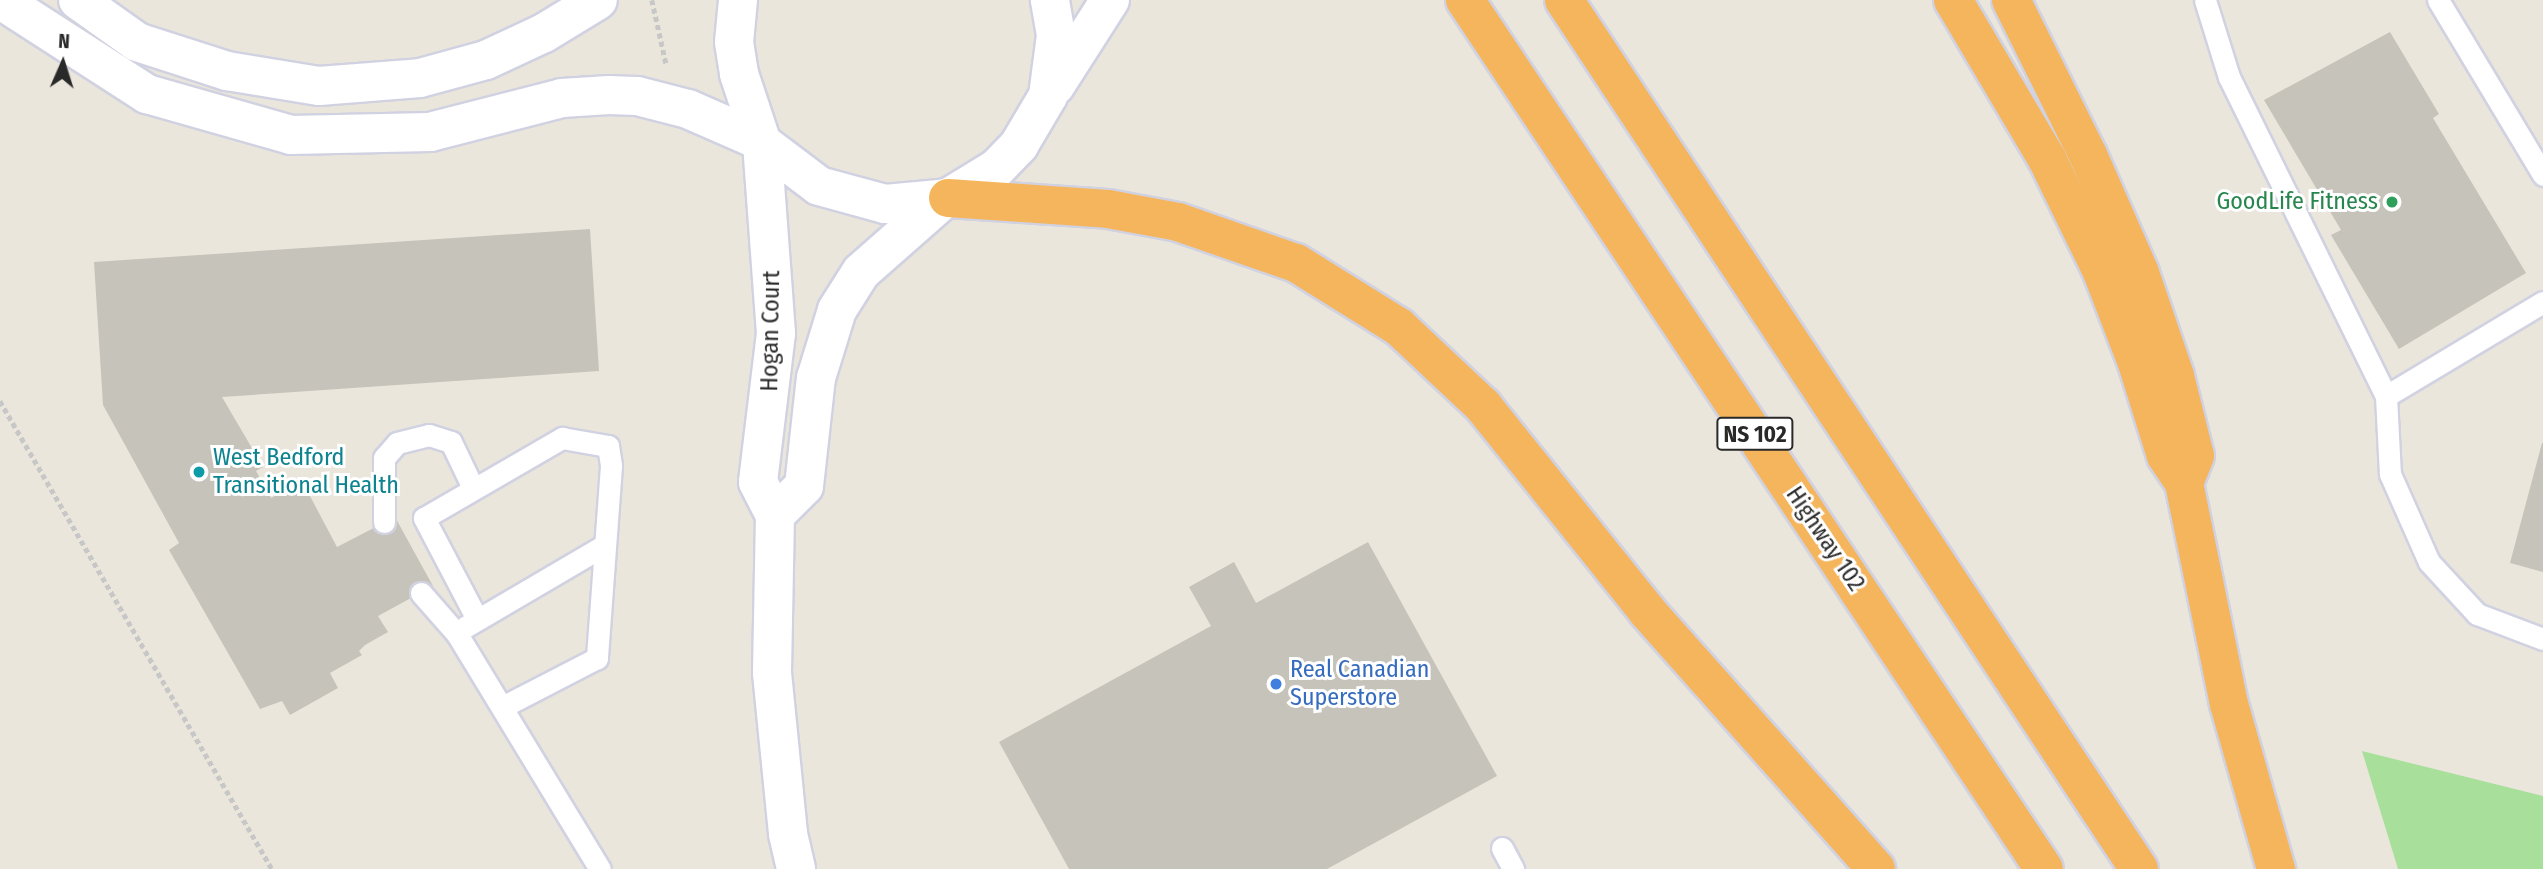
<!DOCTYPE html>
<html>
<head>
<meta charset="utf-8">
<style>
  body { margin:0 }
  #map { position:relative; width:2543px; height:869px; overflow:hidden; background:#ebe6dc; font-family:"Fira Sans Condensed",sans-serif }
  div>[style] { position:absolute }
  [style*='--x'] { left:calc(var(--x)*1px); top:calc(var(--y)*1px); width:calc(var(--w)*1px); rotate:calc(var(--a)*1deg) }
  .green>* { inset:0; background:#a8df9b }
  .building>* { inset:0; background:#c6c3bb }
  .path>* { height:4.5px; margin-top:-2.25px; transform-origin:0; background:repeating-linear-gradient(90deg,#c7c7c7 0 5px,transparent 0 8.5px) }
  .roads { filter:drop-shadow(2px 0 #d1d2e1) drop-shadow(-2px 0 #d1d2e1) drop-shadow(0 2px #d1d2e1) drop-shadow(0 -2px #d1d2e1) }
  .lane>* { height:21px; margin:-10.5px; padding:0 10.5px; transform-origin:10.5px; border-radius:10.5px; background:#fff }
  .street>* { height:38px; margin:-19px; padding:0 19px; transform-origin:19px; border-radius:19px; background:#fff }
  .secondary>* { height:38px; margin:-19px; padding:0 19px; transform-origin:19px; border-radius:19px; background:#fff }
  .highway>* { height:38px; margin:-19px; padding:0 19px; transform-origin:19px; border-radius:19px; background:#f5b55c }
  .dots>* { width:19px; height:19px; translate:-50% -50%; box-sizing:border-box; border:4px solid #fff; border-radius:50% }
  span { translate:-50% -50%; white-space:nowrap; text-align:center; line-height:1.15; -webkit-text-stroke:6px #fff; paint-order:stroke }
  .shield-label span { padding:2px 5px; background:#fff; border:2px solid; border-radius:5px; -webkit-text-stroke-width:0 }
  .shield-label { font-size:23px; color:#292929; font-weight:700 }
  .leisure-label { font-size:24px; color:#27864d }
  .right { translate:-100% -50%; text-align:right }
  .street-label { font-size:24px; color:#292929 }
  .culture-label { font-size:24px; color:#0d838f }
  .left { translate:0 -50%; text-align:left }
  .shop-label { font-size:24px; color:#366cbe }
  .north { position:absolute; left:28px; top:28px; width:70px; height:70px; -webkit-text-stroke:5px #fff; paint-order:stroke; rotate:3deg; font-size:19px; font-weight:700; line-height:28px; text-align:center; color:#292929 }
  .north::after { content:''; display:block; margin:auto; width:24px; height:32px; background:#292929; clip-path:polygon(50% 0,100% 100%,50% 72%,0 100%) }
</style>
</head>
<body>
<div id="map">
  <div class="green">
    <div style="clip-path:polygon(2362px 751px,2543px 796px,2543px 869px,2398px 869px)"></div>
  </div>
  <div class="building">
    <div style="clip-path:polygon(2390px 32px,2439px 114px,2433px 118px,2526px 273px,2399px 349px,2331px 235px,2341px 230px,2264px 100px)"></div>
    <div style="clip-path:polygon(590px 229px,599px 371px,222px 397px,263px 467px,256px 471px,271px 498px,302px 481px,337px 547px,395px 517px,433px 586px,378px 616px,388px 632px,365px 645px,359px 651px,362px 655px,330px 673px,338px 688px,290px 715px,282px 701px,260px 709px,169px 550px,179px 543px,103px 405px,94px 262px)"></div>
    <div style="clip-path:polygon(2542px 443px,2543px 443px,2543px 572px,2510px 563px)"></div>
    <div style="clip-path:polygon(1368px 542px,1497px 776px,1327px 869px,1069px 869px,999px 742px,1211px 626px,1189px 587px,1234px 562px,1256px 603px)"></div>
  </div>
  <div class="path">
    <div style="--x:652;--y:0;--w:65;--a:77.5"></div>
    <div style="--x:0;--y:401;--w:541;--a:59.83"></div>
  </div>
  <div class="roads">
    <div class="lane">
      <div style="--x:2205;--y:0;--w:81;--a:72.7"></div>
      <div style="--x:2229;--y:77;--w:356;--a:63.8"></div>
      <div style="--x:2386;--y:396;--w:78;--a:87.1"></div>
      <div style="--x:2390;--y:474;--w:96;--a:66.1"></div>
      <div style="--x:2429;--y:562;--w:71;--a:47.3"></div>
      <div style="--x:2477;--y:614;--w:71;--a:20.7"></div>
      <div style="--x:2438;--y:0;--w:204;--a:59"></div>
      <div style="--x:2386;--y:396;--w:183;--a:-30.9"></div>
      <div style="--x:384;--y:522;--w:64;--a:-90"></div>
      <div style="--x:384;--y:458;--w:20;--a:-49"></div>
      <div style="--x:397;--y:443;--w:33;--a:-14"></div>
      <div style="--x:429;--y:435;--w:23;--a:18"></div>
      <div style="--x:451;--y:442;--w:51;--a:64.4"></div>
      <div style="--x:421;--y:593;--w:55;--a:48.7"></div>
      <div style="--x:457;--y:634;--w:275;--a:58.7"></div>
      <div style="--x:476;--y:617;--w:112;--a:-117.7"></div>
      <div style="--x:424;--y:518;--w:160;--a:-30.1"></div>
      <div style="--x:562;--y:438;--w:47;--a:9.9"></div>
      <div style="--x:608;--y:446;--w:20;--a:81"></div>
      <div style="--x:611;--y:466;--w:193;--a:94.2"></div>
      <div style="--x:597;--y:658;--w:107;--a:152.7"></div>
      <div style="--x:465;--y:627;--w:162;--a:-30.4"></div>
      <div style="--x:1502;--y:848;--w:24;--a:62"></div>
    </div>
    <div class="street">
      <div style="--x:762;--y:143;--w:191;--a:85.8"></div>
      <div style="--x:776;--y:333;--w:150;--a:96.9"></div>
      <div style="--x:758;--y:482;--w:37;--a:63"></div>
      <div style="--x:775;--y:515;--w:158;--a:91.1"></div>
      <div style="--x:772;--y:673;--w:162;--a:84.3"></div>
      <div style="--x:788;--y:834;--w:36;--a:77"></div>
      <div style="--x:775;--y:515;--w:41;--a:-45"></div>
      <div style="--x:804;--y:486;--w:109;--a:-83.7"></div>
      <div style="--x:816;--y:378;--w:71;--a:-72.8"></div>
      <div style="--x:837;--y:310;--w:45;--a:-57.7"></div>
      <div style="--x:861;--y:272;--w:112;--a:-41.4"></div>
    </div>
    <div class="secondary">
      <div style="--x:1;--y:0;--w:174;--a:32.8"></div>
      <div style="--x:147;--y:94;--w:150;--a:15.9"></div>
      <div style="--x:291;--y:135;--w:139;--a:-1.2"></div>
      <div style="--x:430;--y:132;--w:136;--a:-14.4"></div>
      <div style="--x:562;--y:98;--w:47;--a:-3.7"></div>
      <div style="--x:609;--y:95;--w:28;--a:2"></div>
      <div style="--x:637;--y:96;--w:53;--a:14.3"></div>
      <div style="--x:688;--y:109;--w:80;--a:23.7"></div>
      <div style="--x:78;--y:0;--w:72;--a:35.4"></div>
      <div style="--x:137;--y:42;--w:95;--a:17.9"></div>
      <div style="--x:227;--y:71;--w:93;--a:9.3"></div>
      <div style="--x:319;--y:86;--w:101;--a:-4.5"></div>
      <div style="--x:420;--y:78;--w:68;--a:-15.3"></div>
      <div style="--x:486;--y:60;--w:64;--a:-25"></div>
      <div style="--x:544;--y:33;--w:63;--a:-31.4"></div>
      <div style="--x:738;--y:0;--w:42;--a:95.4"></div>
      <div style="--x:734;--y:42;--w:32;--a:81"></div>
      <div style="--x:739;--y:74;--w:73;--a:71.6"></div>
      <div style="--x:762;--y:143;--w:71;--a:37"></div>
      <div style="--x:819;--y:186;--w:68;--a:15.3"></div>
      <div style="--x:885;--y:204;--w:63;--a:-5.4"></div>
      <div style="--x:948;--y:198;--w:57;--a:-31.5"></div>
      <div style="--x:997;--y:168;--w:32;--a:-46"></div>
      <div style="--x:1019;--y:145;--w:57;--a:-59.4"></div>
      <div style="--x:1048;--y:96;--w:62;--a:-82.5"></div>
      <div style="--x:1056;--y:35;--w:36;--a:-100"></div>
      <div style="--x:1055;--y:86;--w:102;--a:-57.4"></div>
    </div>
    <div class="highway">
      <div style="--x:1465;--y:0;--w:1044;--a:56.33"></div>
      <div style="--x:1564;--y:0;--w:1042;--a:56.51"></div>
      <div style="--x:1953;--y:0;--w:185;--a:59.4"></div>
      <div style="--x:2047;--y:159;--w:126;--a:64"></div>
      <div style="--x:2102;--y:272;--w:97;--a:69"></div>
      <div style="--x:2137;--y:363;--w:97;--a:72.7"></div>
      <div style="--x:2166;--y:456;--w:32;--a:56"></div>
      <div style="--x:2184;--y:483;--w:226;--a:78.5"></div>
      <div style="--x:2229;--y:704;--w:172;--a:74.1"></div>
      <div style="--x:2011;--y:0;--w:173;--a:63.6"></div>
      <div style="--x:2088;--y:155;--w:129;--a:66.2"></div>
      <div style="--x:2140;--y:273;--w:109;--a:71.2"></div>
      <div style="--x:2175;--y:376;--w:82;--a:76"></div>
      <div style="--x:2195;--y:456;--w:29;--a:112"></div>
      <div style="--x:948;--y:198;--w:160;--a:3.9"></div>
      <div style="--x:1108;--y:209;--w:71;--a:10.5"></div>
      <div style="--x:1178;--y:222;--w:125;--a:19.2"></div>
      <div style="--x:1296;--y:263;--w:121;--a:31.9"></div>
      <div style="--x:1399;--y:327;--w:115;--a:43.2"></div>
      <div style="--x:1483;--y:406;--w:263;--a:51.3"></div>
      <div style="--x:1647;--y:611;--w:345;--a:48.4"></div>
    </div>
  </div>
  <div class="dots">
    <div style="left:2392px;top:202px;background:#2e9e5b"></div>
    <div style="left:199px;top:472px;background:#0f9aa8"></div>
    <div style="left:1276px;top:684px;background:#3f7fe0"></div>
  </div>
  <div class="shield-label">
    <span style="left:1755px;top:434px">NS 102</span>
  </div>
  <div class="leisure-label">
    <span class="right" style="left:2378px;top:202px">GoodLife Fitness</span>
  </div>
  <div class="street-label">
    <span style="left:771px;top:331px;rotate:-89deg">Hogan Court</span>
    <span style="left:1825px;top:539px;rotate:56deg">Highway 102</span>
  </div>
  <div class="culture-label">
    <span class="left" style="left:213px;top:472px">West Bedford<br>Transitional Health</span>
  </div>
  <div class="shop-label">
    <span class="left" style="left:1290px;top:684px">Real Canadian<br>Superstore</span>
  </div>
  <div class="north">N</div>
</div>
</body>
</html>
